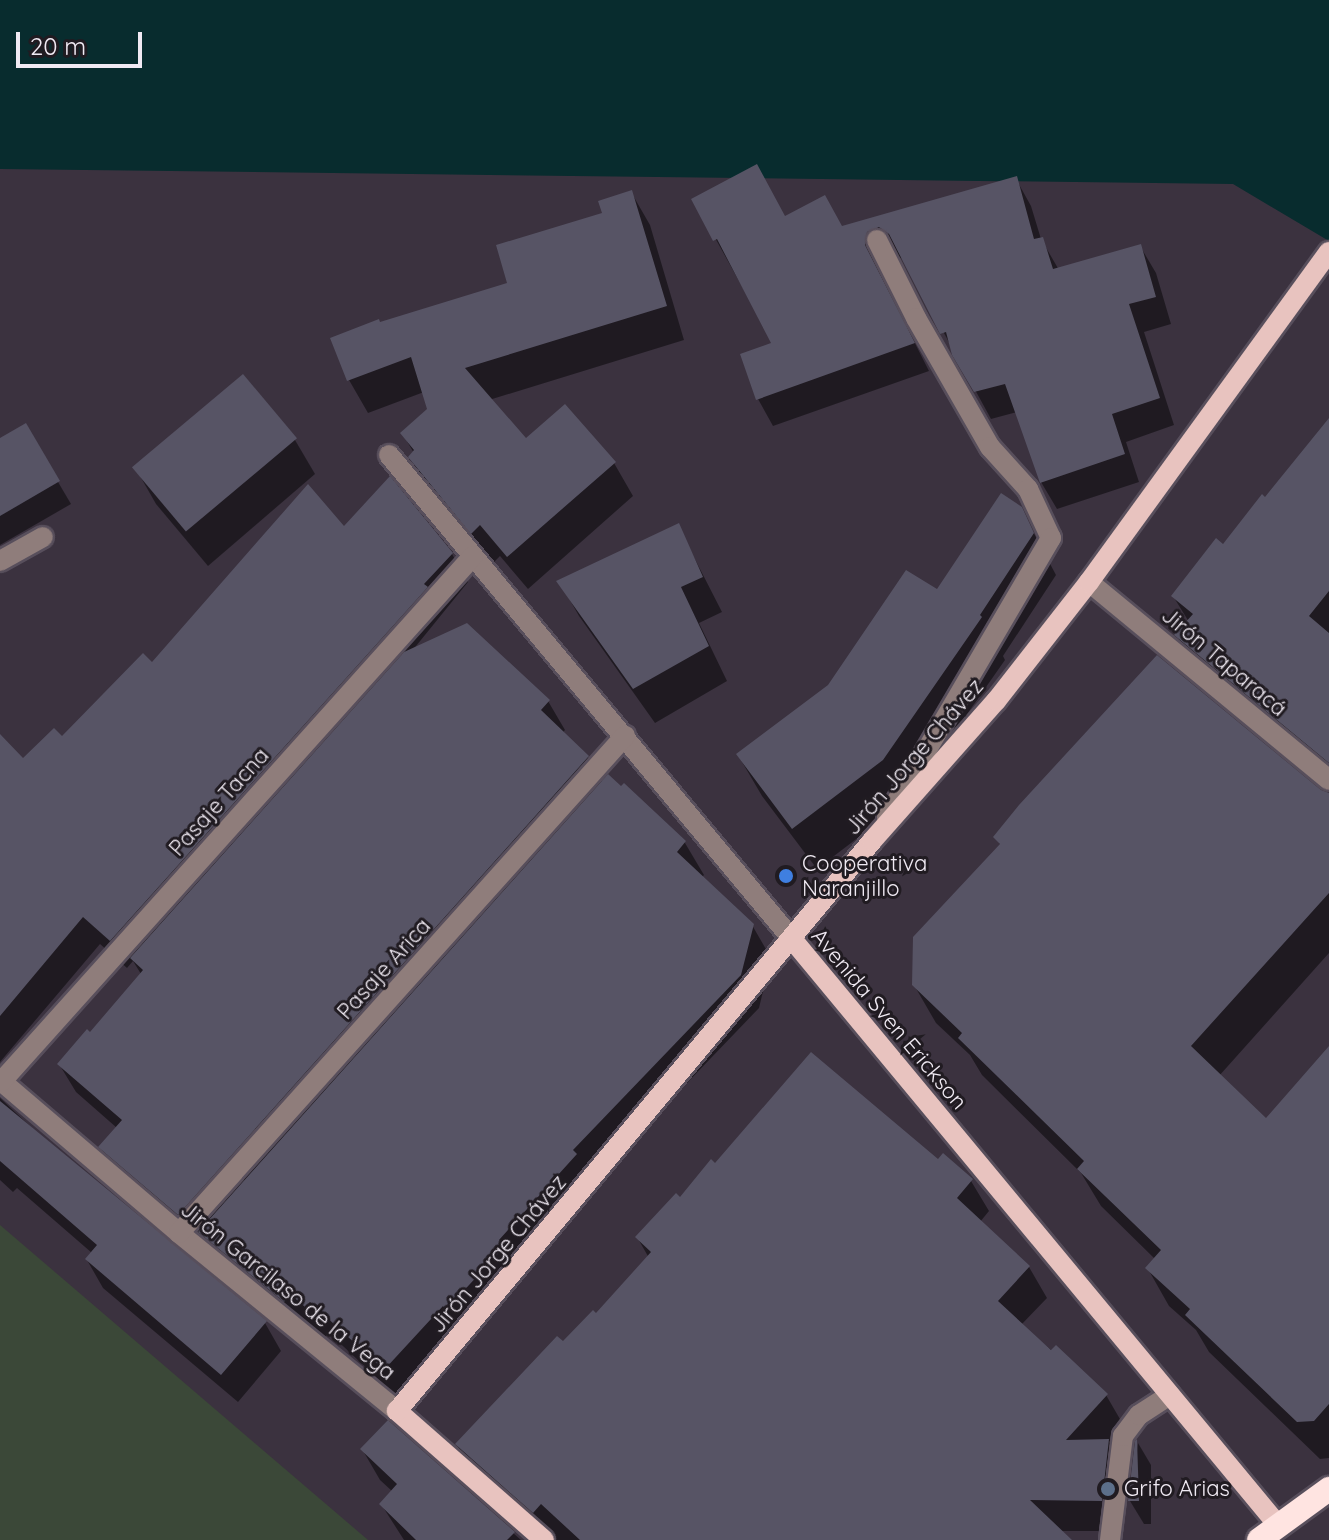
<!DOCTYPE html>
<html>
<head>
<meta charset="utf-8">
<style>
  body { margin:0 }
  #map { position:relative; width:1329px; height:1540px; overflow:hidden; background:#3b323f; font-family:Quicksand,sans-serif }
  div>[style] { position:absolute }
  [style*='--x'] { left:calc(var(--x)*1px); top:calc(var(--y)*1px); width:calc(var(--w)*1px); rotate:calc(var(--a)*1deg) }
  .green>* { inset:0; background:#3b4838 }
  .water>* { inset:0; background:#082c2e }
  .shadow>* { inset:0; background:#0007 }
  .building>* { inset:0; background:#575465; transform-origin:0 0 }
  .roads { filter:drop-shadow(2px 0 #584f5c) drop-shadow(-2px 0 #584f5c) drop-shadow(0 2px #584f5c) drop-shadow(0 -2px #584f5c) }
  .minor>* { height:20px; margin:-10px; padding:0 10px; transform-origin:10px; border-radius:10px; background:#8f7d7b }
  .major>* { height:20px; margin:-10px; padding:0 10px; transform-origin:10px; border-radius:10px; background:#e8c3bf }
  .highway>* { height:24px; margin:-12px; padding:0 12px; transform-origin:12px; border-radius:12px; background:#ffe4e1 }
  .dots>* { width:22px; height:22px; translate:-50% -50%; box-sizing:border-box; border:4px solid #201b21; border-radius:50% }
  span { translate:-50% -50%; white-space:nowrap; text-align:center; line-height:1.15; -webkit-text-stroke:6px #201b21; paint-order:stroke }
  .street-label { font-size:22px; color:#f0eaf3 }
  .poi-label { font-size:22px; color:#f0eaf3 }
  .left { translate:0 -50%; text-align:left }
  .scale { position:absolute; left:16px; top:32px; width:126px; height:36px; box-sizing:border-box; border:4px solid #f0eaf3; border-top:0; padding-left:10px; font-size:24px; line-height:28px; white-space:nowrap; color:#f0eaf3; -webkit-text-stroke:6px #201b21; paint-order:stroke }
</style>
</head>
<body>
<div id="map">
  <div class="green">
    <div style="clip-path:polygon(0 1225px,368px 1540px,0 1540px)"></div>
  </div>
  <div class="water">
    <div style="clip-path:polygon(0 0,1329px 0,1329px 241px,1233px 184px,0 169px)"></div>
  </div>
  <div class="shadow">
    <div style="clip-path:polygon(1016px 179px,1031px 206px,1041px 239px,1059px 270px,1140px 246px,1156px 273px,1171px 324px,1144px 332px,1174px 425px,1126px 442px,1139px 482px,1057px 509px,1041px 482px,1017px 412px,991px 419px,904px 260px,895px 254px,881px 260px,880px 274px,929px 371px,773px 426px,758px 399px,774px 344px,694px 200px,842px 228px)"></div>
    <div style="clip-path:polygon(631px 192px,650px 225px,684px 340px,489px 400px,526px 441px,614px 463px,633px 496px,528px 589px,500px 556px,491px 565px,429px 490px,410px 457px,414px 453px,402px 433px,429px 410px,424px 392px,368px 413px,349px 380px,379px 324px,510px 285px)"></div>
    <div style="clip-path:polygon(243px 377px,295px 440px,315px 474px,208px 566px,156px 504px,136px 469px)"></div>
    <div style="clip-path:polygon(1329px 421px,1329px 778px,1194px 667px,1177px 636px,1189px 622px,1173px 596px,1266px 500px)"></div>
    <div style="clip-path:polygon(25px 426px,71px 504px,0 545px,0 440px)"></div>
    <div style="clip-path:polygon(1021px 509px,1056px 575px,1003px 656px,1005px 660px,906px 801px,817px 869px,762px 796px,738px 755px,829px 687px,938px 592px)"></div>
    <div style="clip-path:polygon(678px 526px,722px 612px,699px 623px,727px 681px,655px 723px,579px 616px,559px 581px)"></div>
    <div style="clip-path:polygon(344px 529px,452px 554px,468px 582px,412px 651px,548px 701px,565px 730px,562px 733px,588px 757px,603px 783px,621px 789px,624px 786px,685px 843px,704px 875px,701px 878px,752px 925px,771px 958px,759px 1008px,591px 1183px,518px 1272px,522px 1280px,403px 1402px,329px 1333px,324px 1338px,310px 1325px,303px 1333px,219px 1264px,202px 1235px,195px 1242px,117px 1175px,100px 1147px,117px 1128px,76px 1092px,59px 1064px,91px 1035px,141px 974px,133px 961px,127px 968px,100px 944px,0 1062px,0 736px,23px 761px,62px 739px,152px 665px)"></div>
    <div style="clip-path:polygon(1320px 792px,1329px 795px,1329px 953px,1219px 1076px,1266px 1121px,1329px 1074px,1329px 1458px,1320px 1459px,1209px 1352px,1196px 1330px,1169px 1306px,1148px 1269px,1156px 1260px,1101px 1206px,1081px 1173px,982px 1075px,970px 1055px,936px 1023px,914px 985px,1001px 846px,996px 837px)"></div>
    <div style="clip-path:polygon(0 1098px,78px 1171px,265px 1323px,281px 1351px,238px 1402px,103px 1288px,87px 1260px,92px 1253px,17px 1188px,13px 1192px,0 1180px)"></div>
    <div style="clip-path:polygon(938px 1162px,971px 1181px,989px 1211px,980px 1222px,1029px 1267px,1047px 1298px,1021px 1325px,1106px 1395px,1124px 1426px,1109px 1442px,1126px 1472px,1119px 1531px,1060px 1531px,1070px 1540px,549px 1540px,475px 1475px,457px 1445px,596px 1316px,649px 1258px,637px 1237px,715px 1166px)"></div>
    <div style="clip-path:polygon(388px 1423px,521px 1540px,404px 1540px,381px 1504px,393px 1492px,380px 1480px,362px 1449px)"></div>
    <div style="clip-path:polygon(1138px 1443px,1151px 1465px,1151px 1524px,1144px 1524px,1130px 1501px)"></div>
  </div>
  <div class="building">
    <div style="clip-path:polygon(757px 164px,785px 216px,825px 195px,842px 226px,1017px 176px,1034px 239px,1043px 237px,1053px 269px,1141px 244px,1156px 297px,1129px 304px,1160px 398px,1112px 414px,1125px 454px,1040px 483px,1005px 384px,974px 392px,952px 355px,946px 332px,940px 334px,889px 234px,879px 227px,867px 232px,865px 245px,915px 343px,756px 400px,740px 354px,771px 343px,717px 239px,713px 241px,691px 199px)"></div>
    <div style="clip-path:polygon(632px 190px,667px 306px,465px 368px,526px 438px,565px 404px,616px 462px,507px 557px,480px 525px,471px 534px,408px 457px,414px 450px,400px 433px,427px 409px,411px 357px,347px 381px,330px 338px,379px 319px,380px 322px,507px 283px,496px 245px,602px 213px,598px 201px)"></div>
    <div style="left:243px;top:374px;width:84px;height:145px;rotate:50deg"></div>
    <div style="clip-path:polygon(1329px 418px,1329px 591px,1309px 616px,1329px 633px,1329px 763px,1174px 635px,1193px 614px,1171px 596px,1216px 538px,1223px 544px,1262px 494px,1265px 497px)"></div>
    <div style="clip-path:polygon(26px 423px,60px 481px,0 516px,0 438px)"></div>
    <div style="clip-path:polygon(390px 476px,453px 553px,424px 584px,428px 587px,110px 941px,83px 917px,0 1016px,0 734px,23px 758px,54px 728px,62px 736px,143px 653px,152px 662px,308px 484px,344px 526px)"></div>
    <div style="clip-path:polygon(1001px 493px,1022px 507px,1034px 533px,980px 615px,982px 617px,883px 760px,792px 829px,736px 754px,828px 685px,906px 570px,937px 589px)"></div>
    <div style="clip-path:polygon(679px 523px,703px 577px,681px 587px,709px 646px,633px 689px,556px 581px)"></div>
    <div style="clip-path:polygon(467px 623px,550px 700px,541px 710px,589px 756px,178px 1215px,98px 1147px,122px 1120px,57px 1064px,87px 1029px,90px 1032px,143px 970px,130px 958px,404px 652px)"></div>
    <div style="clip-path:polygon(1157px 655px,1321px 790px,1329px 793px,1329px 893px,1191px 1046px,1266px 1118px,1329px 1046px,1329px 1404px,1314px 1421px,1297px 1422px,1185px 1315px,1190px 1309px,1145px 1268px,1161px 1250px,1077px 1169px,1084px 1161px,958px 1038px,962px 1033px,912px 985px,913px 937px,1000px 844px,993px 837px,1019px 805px)"></div>
    <div style="clip-path:polygon(608px 774px,621px 786px,624px 783px,686px 841px,677px 852px,754px 924px,741px 975px,573px 1150px,577px 1154px,499px 1240px,505px 1246px,446px 1310px,443px 1306px,384px 1370px,310px 1302px,305px 1307px,290px 1294px,284px 1302px,198px 1232px)"></div>
    <div style="clip-path:polygon(811px 1052px,938px 1159px,943px 1153px,973px 1179px,957px 1198px,1030px 1266px,998px 1301px,1051px 1350px,1056px 1345px,1108px 1394px,1066px 1440px,1109px 1439px,1102px 1501px,1030px 1500px,1072px 1540px,580px 1540px,541px 1504px,533px 1513px,455px 1444px,557px 1336px,563px 1341px,593px 1310px,596px 1313px,651px 1252px,635px 1237px,676px 1193px,680px 1197px,711px 1159px,715px 1163px)"></div>
    <div style="clip-path:polygon(0 1101px,267px 1321px,221px 1375px,85px 1259px,97px 1245px,0 1161px)"></div>
    <div style="clip-path:polygon(388px 1420px,389px 1421px,515px 1532px,507px 1540px,416px 1540px,379px 1504px,397px 1484px,360px 1449px)"></div>
    <div style="clip-path:polygon(1137px 1439px,1139px 1501px,1128px 1501px,1135px 1441px)"></div>
  </div>
  <div class="roads">
    <div class="minor">
      <div style="--x:877;--y:240;--w:87;--a:63.4"></div>
      <div style="--x:916;--y:318;--w:149;--a:60.2"></div>
      <div style="--x:990;--y:447;--w:57;--a:47.9"></div>
      <div style="--x:1028;--y:489;--w:54;--a:64.9"></div>
      <div style="--x:1051;--y:538;--w:324;--a:120.4"></div>
      <div style="--x:389;--y:455;--w:630;--a:50.22"></div>
      <div style="--x:0;--y:561;--w:49;--a:-29.2"></div>
      <div style="--x:1089;--y:582;--w:311;--a:39.5"></div>
      <div style="--x:0;--y:1080;--w:235;--a:40.5"></div>
      <div style="--x:179;--y:1233;--w:281;--a:39.2"></div>
      <div style="--x:2;--y:1081;--w:705;--a:-48.1"></div>
      <div style="--x:179;--y:1233;--w:668;--a:-48.1"></div>
      <div style="--x:1110;--y:1540;--w:105;--a:-82.9"></div>
      <div style="--x:1123;--y:1436;--w:26;--a:-53"></div>
      <div style="--x:1139;--y:1415;--w:37;--a:-33"></div>
    </div>
    <div class="major">
      <div style="--x:792;--y:939;--w:761;--a:50.33"></div>
      <div style="--x:544;--y:1540;--w:196;--a:-138.7"></div>
      <div style="--x:397;--y:1411;--w:742;--a:-50.19"></div>
      <div style="--x:872;--y:841;--w:187;--a:-48.5"></div>
      <div style="--x:996;--y:701;--w:151;--a:-52"></div>
      <div style="--x:1089;--y:582;--w:408;--a:-54"></div>
    </div>
    <div class="highway">
      <div style="--x:1259;--y:1540;--w:87;--a:-36.1"></div>
    </div>
  </div>
  <div class="dots">
    <div style="left:786px;top:876px;background:#3f7fe0"></div>
    <div style="left:1108px;top:1489px;background:#5c6f8a"></div>
  </div>
  <div class="street-label">
    <span style="left:1224px;top:662px;rotate:40deg">Jirón Taparacá</span>
    <span style="left:914px;top:757px;rotate:-49deg">Jirón Jorge Chávez</span>
    <span style="left:219px;top:802px;rotate:-48deg">Pasaje Tacna</span>
    <span style="left:384px;top:969px;rotate:-48deg">Pasaje Arica</span>
    <span style="left:889px;top:1019px;rotate:50deg">Avenida Sven Erickson</span>
    <span style="left:498px;top:1254px;rotate:-50deg">Jirón Jorge Chávez</span>
    <span style="left:288px;top:1291px;rotate:39deg">Jirón Garcilaso de la Vega</span>
  </div>
  <div class="poi-label">
    <span class="left" style="left:802px;top:876px">Cooperativa<br>Naranjillo</span>
    <span class="left" style="left:1124px;top:1489px">Grifo Arias</span>
  </div>
  <div class="scale">20 m</div>
</div>
</body>
</html>
